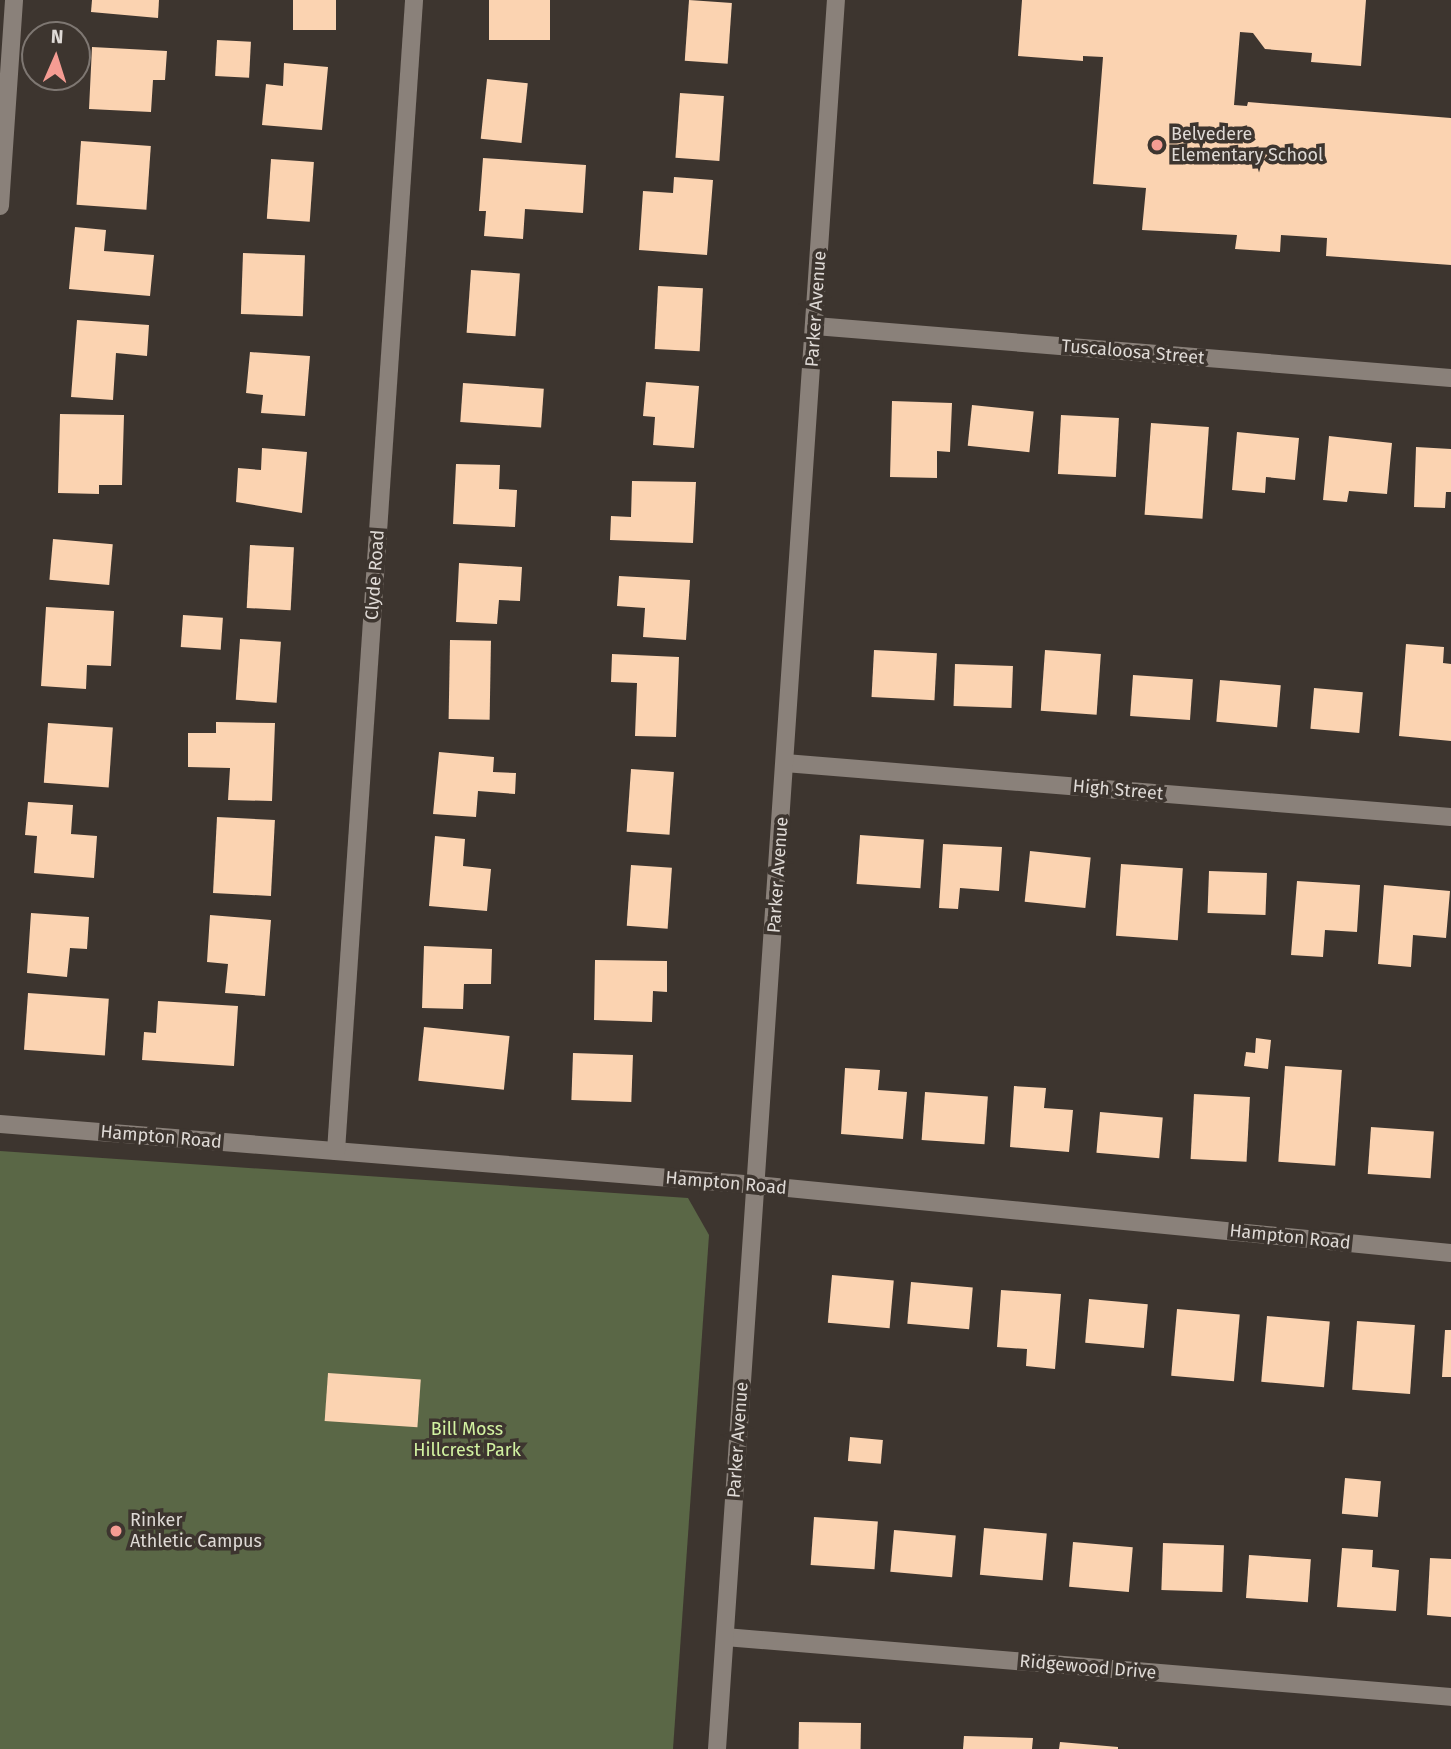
<!DOCTYPE html>
<html>
<head>
<meta charset="utf-8">
<style>
  body { margin:0 }
  #map { position:relative; width:1451px; height:1749px; overflow:hidden; background:#3d352f; font-family:"Fira Sans",sans-serif }
  div>[style] { position:absolute }
  [style*='--x'] { left:calc(var(--x)*1px); top:calc(var(--y)*1px); width:calc(var(--w)*1px); rotate:calc(var(--a)*1deg) }
  .green>* { inset:0; background:#5a6746 }
  .building>* { inset:0; background:#fbd3b1; transform-origin:0 0 }
  .minor>* { height:18px; margin:-9px; padding:0 9px; transform-origin:9px; border-radius:9px; background:#8a817a }
  .tertiary>* { height:18px; margin:-9px; padding:0 9px; transform-origin:9px; border-radius:9px; background:#8a817a }
  .dots>* { width:19px; height:19px; translate:-50% -50%; box-sizing:border-box; border:4px solid #3d352f; border-radius:50% }
  span { translate:-50% -50%; white-space:nowrap; text-align:center; line-height:1.15; -webkit-text-stroke:7px #3d352f; paint-order:stroke }
  .poi-label { font-size:18px; color:#dfdad6 }
  .left { translate:0 -50%; text-align:left }
  .street-label { font-size:18px; color:#dfdad6 }
  .park-label { font-size:18px; color:#d2f2a1 }
  .north { position:absolute; left:21px; top:21px; width:70px; height:70px; box-sizing:border-box; background:#3d352f; border:2px solid #7e7772; border-radius:50%; rotate:3deg; font-size:19px; font-weight:700; line-height:28px; text-align:center; color:#dfdad6 }
  .north::after { content:''; display:block; margin:auto; width:24px; height:32px; background:#f59c93; clip-path:polygon(50% 0,100% 100%,50% 72%,0 100%) }
</style>
</head>
<body>
<div id="map">
  <div class="green">
    <div style="clip-path:polygon(0 1151px,688px 1198px,709px 1235px,673px 1749px,0 1749px)"></div>
  </div>
  <div class="building">
    <div style="clip-path:polygon(92px 0,159px 0,158px 18px,91px 12px)"></div>
    <div style="left:293px;top:0;width:43px;height:30px"></div>
    <div style="left:489px;top:0;width:61px;height:40px"></div>
    <div style="left:689px;top:0;width:43px;height:61px;rotate:4deg"></div>
    <div style="clip-path:polygon(1022px 0,1366px 0,1361px 66px,1311px 62px,1312px 53px,1265px 49px,1253px 33px,1240px 32px,1234px 105px,1247px 106px,1248px 102px,1451px 118px,1451px 265px,1326px 256px,1327px 238px,1281px 235px,1280px 252px,1235px 249px,1237px 235px,1142px 230px,1146px 188px,1093px 184px,1103px 57px,1083px 56px,1083px 61px,1018px 56px)"></div>
    <div style="left:217px;top:40px;width:34px;height:36px;rotate:3deg"></div>
    <div style="clip-path:polygon(92px 47px,167px 51px,165px 80px,153px 80px,151px 112px,89px 109px)"></div>
    <div style="clip-path:polygon(284px 63px,328px 67px,322px 130px,262px 125px,266px 84px,283px 86px)"></div>
    <div style="left:487px;top:79px;width:41px;height:60px;rotate:6deg"></div>
    <div style="left:680px;top:93px;width:44px;height:65px;rotate:4deg"></div>
    <div style="left:81px;top:141px;width:70px;height:64px;rotate:4deg"></div>
    <div style="clip-path:polygon(483px 158px,586px 165px,583px 213px,525px 209px,523px 239px,484px 236px,486px 211px,479px 211px)"></div>
    <div style="left:271px;top:159px;width:43px;height:60px;rotate:4deg"></div>
    <div style="clip-path:polygon(674px 177px,713px 180px,707px 255px,639px 250px,643px 191px,673px 193px)"></div>
    <div style="clip-path:polygon(75px 227px,106px 230px,104px 251px,154px 255px,150px 296px,69px 289px)"></div>
    <div style="left:243px;top:253px;width:62px;height:61px;rotate:2deg"></div>
    <div style="left:471px;top:270px;width:49px;height:63px;rotate:4deg"></div>
    <div style="left:658px;top:286px;width:45px;height:63px;rotate:3deg"></div>
    <div style="clip-path:polygon(77px 320px,149px 325px,147px 356px,116px 353px,113px 400px,71px 397px)"></div>
    <div style="clip-path:polygon(250px 352px,310px 356px,305px 416px,261px 413px,263px 395px,246px 393px)"></div>
    <div style="clip-path:polygon(646px 382px,699px 386px,694px 448px,653px 445px,655px 417px,643px 416px)"></div>
    <div style="left:463px;top:383px;width:81px;height:39px;rotate:4deg"></div>
    <div style="clip-path:polygon(892px 401px,952px 403px,950px 452px,937px 451px,937px 478px,890px 477px)"></div>
    <div style="left:972px;top:405px;width:62px;height:41px;rotate:6deg"></div>
    <div style="clip-path:polygon(60px 414px,124px 415px,122px 485px,99px 485px,99px 494px,58px 493px)"></div>
    <div style="left:1061px;top:415px;width:58px;height:59px;rotate:3deg"></div>
    <div style="left:1151px;top:423px;width:58px;height:92px;rotate:4deg"></div>
    <div style="clip-path:polygon(1237px 432px,1299px 438px,1295px 480px,1266px 477px,1265px 493px,1232px 490px)"></div>
    <div style="clip-path:polygon(1329px 436px,1392px 443px,1387px 494px,1349px 491px,1347px 502px,1323px 500px)"></div>
    <div style="clip-path:polygon(1416px 447px,1451px 449px,1451px 492px,1446px 492px,1445px 508px,1414px 507px)"></div>
    <div style="clip-path:polygon(262px 448px,307px 452px,302px 513px,236px 502px,238px 468px,261px 470px)"></div>
    <div style="clip-path:polygon(456px 464px,500px 465px,499px 489px,517px 490px,515px 527px,453px 524px)"></div>
    <div style="clip-path:polygon(632px 481px,696px 482px,693px 543px,610px 540px,611px 516px,631px 517px)"></div>
    <div style="left:53px;top:539px;width:60px;height:41px;rotate:5deg"></div>
    <div style="left:250px;top:545px;width:44px;height:63px;rotate:3deg"></div>
    <div style="clip-path:polygon(459px 563px,522px 567px,520px 601px,499px 600px,497px 624px,456px 622px)"></div>
    <div style="clip-path:polygon(619px 576px,690px 580px,686px 640px,643px 637px,645px 608px,617px 606px)"></div>
    <div style="clip-path:polygon(46px 607px,114px 611px,111px 666px,87px 665px,86px 689px,41px 686px)"></div>
    <div style="left:183px;top:615px;width:40px;height:32px;rotate:4deg"></div>
    <div style="left:240px;top:639px;width:41px;height:61px;rotate:4deg"></div>
    <div style="left:450px;top:640px;width:41px;height:79px;rotate:1deg"></div>
    <div style="clip-path:polygon(1406px 644px,1444px 647px,1443px 663px,1451px 664px,1451px 741px,1399px 736px)"></div>
    <div style="left:874px;top:650px;width:63px;height:47px;rotate:3deg"></div>
    <div style="left:1045px;top:650px;width:56px;height:61px;rotate:4deg"></div>
    <div style="clip-path:polygon(612px 654px,679px 657px,676px 737px,635px 736px,637px 683px,611px 682px)"></div>
    <div style="left:955px;top:664px;width:58px;height:42px;rotate:2deg"></div>
    <div style="left:1133px;top:675px;width:60px;height:41px;rotate:4deg"></div>
    <div style="left:1220px;top:680px;width:61px;height:42px;rotate:5deg"></div>
    <div style="left:1314px;top:688px;width:49px;height:41px;rotate:5deg"></div>
    <div style="clip-path:polygon(216px 722px,275px 723px,272px 801px,228px 800px,230px 768px,188px 767px,188px 733px,216px 733px)"></div>
    <div style="left:48px;top:723px;width:65px;height:60px;rotate:4deg"></div>
    <div style="clip-path:polygon(439px 752px,494px 757px,493px 772px,516px 773px,515px 794px,478px 791px,476px 817px,433px 814px)"></div>
    <div style="left:631px;top:769px;width:43px;height:63px;rotate:4deg"></div>
    <div style="clip-path:polygon(28px 802px,73px 805px,71px 834px,97px 836px,94px 878px,34px 873px,37px 836px,25px 835px)"></div>
    <div style="left:217px;top:817px;width:58px;height:76px;rotate:3deg"></div>
    <div style="left:860px;top:835px;width:64px;height:49px;rotate:4deg"></div>
    <div style="clip-path:polygon(435px 836px,465px 839px,463px 866px,491px 869px,487px 911px,429px 906px)"></div>
    <div style="clip-path:polygon(943px 844px,1002px 847px,999px 891px,960px 888px,958px 909px,939px 908px)"></div>
    <div style="left:1030px;top:851px;width:61px;height:51px;rotate:6deg"></div>
    <div style="left:1121px;top:864px;width:62px;height:72px;rotate:4deg"></div>
    <div style="left:631px;top:865px;width:41px;height:61px;rotate:4deg"></div>
    <div style="left:1209px;top:871px;width:58px;height:42px;rotate:2deg"></div>
    <div style="clip-path:polygon(1297px 881px,1360px 885px,1357px 932px,1325px 930px,1323px 957px,1291px 955px)"></div>
    <div style="clip-path:polygon(1384px 885px,1450px 891px,1446px 938px,1413px 935px,1411px 967px,1378px 964px)"></div>
    <div style="clip-path:polygon(31px 913px,89px 917px,87px 949px,70px 948px,67px 977px,27px 973px)"></div>
    <div style="clip-path:polygon(210px 915px,271px 920px,265px 996px,225px 993px,228px 964px,207px 962px)"></div>
    <div style="clip-path:polygon(424px 946px,492px 949px,491px 984px,464px 984px,463px 1009px,422px 1008px)"></div>
    <div style="clip-path:polygon(595px 960px,667px 961px,667px 992px,653px 991px,652px 1022px,594px 1020px)"></div>
    <div style="left:28px;top:993px;width:81px;height:57px;rotate:4deg"></div>
    <div style="clip-path:polygon(158px 1001px,238px 1006px,234px 1066px,142px 1060px,144px 1032px,156px 1033px)"></div>
    <div style="left:424px;top:1027px;width:86px;height:54px;rotate:6deg"></div>
    <div style="clip-path:polygon(1256px 1038px,1271px 1040px,1268px 1069px,1244px 1066px,1246px 1052px,1255px 1053px)"></div>
    <div style="left:573px;top:1053px;width:60px;height:47px;rotate:2deg"></div>
    <div style="left:1285px;top:1066px;width:57px;height:96px;rotate:4deg"></div>
    <div style="clip-path:polygon(845px 1068px,880px 1070px,878px 1090px,907px 1092px,903px 1139px,841px 1134px)"></div>
    <div style="clip-path:polygon(1014px 1086px,1046px 1088px,1044px 1108px,1073px 1110px,1069px 1152px,1010px 1147px)"></div>
    <div style="left:925px;top:1092px;width:63px;height:48px;rotate:4deg"></div>
    <div style="left:1194px;top:1094px;width:56px;height:65px;rotate:3deg"></div>
    <div style="left:1100px;top:1112px;width:63px;height:41px;rotate:5deg"></div>
    <div style="left:1371px;top:1127px;width:63px;height:47px;rotate:4deg"></div>
    <div style="left:832px;top:1275px;width:62px;height:48px;rotate:5deg"></div>
    <div style="left:911px;top:1282px;width:62px;height:42px;rotate:5deg"></div>
    <div style="clip-path:polygon(1001px 1290px,1061px 1294px,1055px 1369px,1026px 1366px,1027px 1349px,997px 1347px)"></div>
    <div style="left:1089px;top:1299px;width:59px;height:44px;rotate:5deg"></div>
    <div style="left:1177px;top:1309px;width:63px;height:67px;rotate:5deg"></div>
    <div style="left:1267px;top:1316px;width:63px;height:66px;rotate:5deg"></div>
    <div style="left:1357px;top:1321px;width:58px;height:69px;rotate:4deg"></div>
    <div style="clip-path:polygon(1445px 1330px,1451px 1330px,1451px 1377px,1442px 1377px)"></div>
    <div style="left:328px;top:1373px;width:93px;height:48px;rotate:4deg"></div>
    <div style="left:850px;top:1437px;width:33px;height:24px;rotate:5deg"></div>
    <div style="left:1345px;top:1478px;width:36px;height:36px;rotate:5deg"></div>
    <div style="left:814px;top:1517px;width:64px;height:48px;rotate:4deg"></div>
    <div style="left:984px;top:1528px;width:63px;height:47px;rotate:5deg"></div>
    <div style="left:894px;top:1530px;width:62px;height:42px;rotate:5deg"></div>
    <div style="left:1073px;top:1542px;width:60px;height:45px;rotate:5deg"></div>
    <div style="left:1163px;top:1543px;width:61px;height:47px;rotate:2deg"></div>
    <div style="clip-path:polygon(1342px 1548px,1373px 1550px,1372px 1567px,1399px 1570px,1396px 1611px,1337px 1607px)"></div>
    <div style="left:1249px;top:1555px;width:62px;height:43px;rotate:4deg"></div>
    <div style="clip-path:polygon(1430px 1558px,1451px 1559px,1451px 1617px,1427px 1615px)"></div>
    <div style="left:799px;top:1722px;width:62px;height:27px;rotate:1deg"></div>
    <div style="clip-path:polygon(964px 1736px,1033px 1738px,1032px 1749px,963px 1749px)"></div>
    <div style="clip-path:polygon(1060px 1742px,1118px 1747px,1118px 1749px,1059px 1749px)"></div>
  </div>
  <div class="minor">
    <div style="--x:0;--y:206;--w:206;--a:-86.1"></div>
    <div style="--x:815;--y:326;--w:638;--a:4.67"></div>
    <div style="--x:785;--y:763;--w:668;--a:4.64"></div>
    <div style="--x:0;--y:1124;--w:759;--a:4.61"></div>
    <div style="--x:757;--y:1185;--w:697;--a:5.6"></div>
    <div style="--x:336;--y:1151;--w:1154;--a:-86.12"></div>
    <div style="--x:725;--y:1637;--w:728;--a:4.72"></div>
  </div>
  <div class="tertiary">
    <div style="--x:717;--y:1749;--w:1753;--a:-86.11"></div>
  </div>
  <div class="dots">
    <div style="left:1157px;top:145px;background:#f59c93"></div>
    <div style="left:116px;top:1531px;background:#f59c93"></div>
  </div>
  <div class="poi-label">
    <span class="left" style="left:1171px;top:145px">Belvedere<br>Elementary School</span>
    <span class="left" style="left:130px;top:1531px">Rinker<br>Athletic Campus</span>
  </div>
  <div class="street-label">
    <span style="left:816px;top:309px;rotate:-86deg">Parker Avenue</span>
    <span style="left:1133px;top:352px;rotate:5deg">Tuscaloosa Street</span>
    <span style="left:375px;top:575px;rotate:-86deg">Clyde Road</span>
    <span style="left:1118px;top:790px;rotate:5deg">High Street</span>
    <span style="left:778px;top:875px;rotate:-86deg">Parker Avenue</span>
    <span style="left:161px;top:1137px;rotate:5deg">Hampton Road</span>
    <span style="left:726px;top:1183px;rotate:5deg">Hampton Road</span>
    <span style="left:1290px;top:1237px;rotate:6deg">Hampton Road</span>
    <span style="left:738px;top:1440px;rotate:-86deg">Parker Avenue</span>
    <span style="left:1088px;top:1667px;rotate:5deg">Ridgewood Drive</span>
  </div>
  <div class="park-label">
    <span style="left:467px;top:1440px">Bill Moss<br>Hillcrest Park</span>
  </div>
  <div class="north">N</div>
</div>
</body>
</html>
